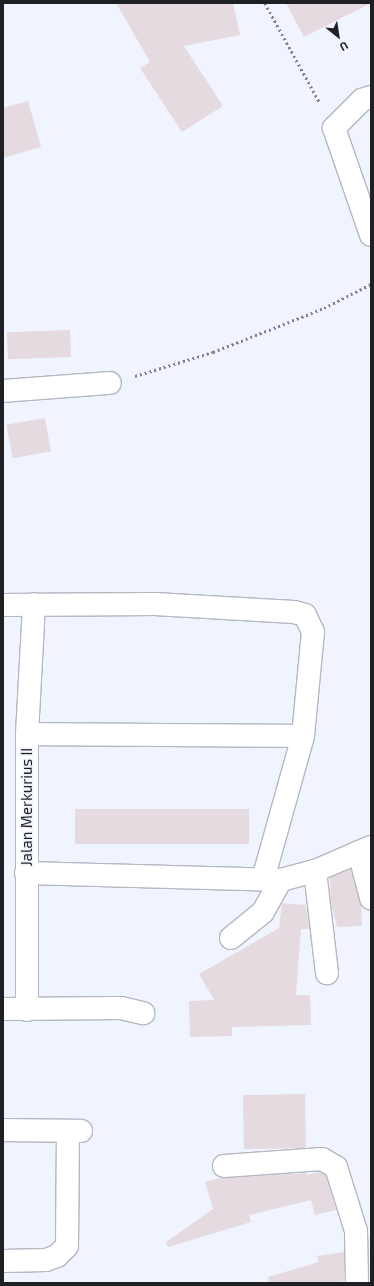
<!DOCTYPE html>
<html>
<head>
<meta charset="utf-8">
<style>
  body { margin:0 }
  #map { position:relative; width:374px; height:1286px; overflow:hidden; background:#f0f4fe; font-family:"Exo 2",sans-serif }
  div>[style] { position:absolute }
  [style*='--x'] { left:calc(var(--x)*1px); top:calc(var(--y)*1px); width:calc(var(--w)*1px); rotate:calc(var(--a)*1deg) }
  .building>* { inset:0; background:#e5dae0; transform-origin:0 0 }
  .path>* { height:2.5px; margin-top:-1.25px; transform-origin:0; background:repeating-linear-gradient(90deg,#808289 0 2px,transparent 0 5px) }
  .roads { filter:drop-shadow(1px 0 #b3b8c1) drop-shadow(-1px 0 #b3b8c1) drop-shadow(0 1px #b3b8c1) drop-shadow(0 -1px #b3b8c1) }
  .minor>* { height:22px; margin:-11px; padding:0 11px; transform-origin:11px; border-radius:11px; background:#fff }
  span { translate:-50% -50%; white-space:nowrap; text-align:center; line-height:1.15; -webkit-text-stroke:3px #f0f4fe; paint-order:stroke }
  .street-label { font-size:15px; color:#1f2024 }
  .frame { position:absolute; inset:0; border:4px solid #1f2024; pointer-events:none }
  .north { position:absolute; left:318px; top:16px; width:40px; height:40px; -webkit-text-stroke:3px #f0f4fe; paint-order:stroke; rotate:150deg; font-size:11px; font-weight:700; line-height:16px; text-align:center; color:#1f2024 }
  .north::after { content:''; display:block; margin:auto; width:14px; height:18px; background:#1f2024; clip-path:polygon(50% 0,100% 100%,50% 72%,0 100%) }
</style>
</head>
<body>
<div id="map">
  <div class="building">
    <i style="clip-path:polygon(116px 3px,233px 3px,240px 35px,184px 46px,223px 106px,182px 132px,140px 68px,150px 62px)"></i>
    <i style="clip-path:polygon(286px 3px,371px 3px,304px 37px)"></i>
    <i style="clip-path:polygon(28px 101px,41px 147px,3px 158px,3px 108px)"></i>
    <i style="left:70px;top:330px;width:27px;height:63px;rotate:88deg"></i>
    <i style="left:45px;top:418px;width:34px;height:39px;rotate:80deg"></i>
    <i style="left:75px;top:809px;width:174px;height:35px"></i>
    <i style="clip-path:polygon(351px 869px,361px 905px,362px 926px,337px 927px,331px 903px,330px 878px)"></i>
    <i style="clip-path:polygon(282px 903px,306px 905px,309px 929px,301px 929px,296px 995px,310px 995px,311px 1025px,232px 1027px,232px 1036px,190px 1037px,189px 1001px,214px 1000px,199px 974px,279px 928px)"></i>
    <i style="left:305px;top:1094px;width:54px;height:62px;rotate:89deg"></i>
    <i style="clip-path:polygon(320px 1172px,326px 1175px,336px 1210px,315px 1215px,311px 1200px,249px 1215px,251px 1222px,168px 1247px,166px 1242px,213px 1209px,205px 1182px,220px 1178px,307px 1173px,307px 1175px)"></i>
    <i style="clip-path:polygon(344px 1252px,344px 1281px,337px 1283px,269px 1283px,268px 1277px,319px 1262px,317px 1256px)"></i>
  </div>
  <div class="path">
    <i style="--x:265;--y:3;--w:114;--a:61.2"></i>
    <i style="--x:135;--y:376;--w:82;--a:-17.1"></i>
    <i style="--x:213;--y:352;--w:119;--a:-21.6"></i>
    <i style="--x:324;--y:308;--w:53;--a:-27.1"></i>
  </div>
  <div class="roads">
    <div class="minor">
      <i style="--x:371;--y:97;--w:9;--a:162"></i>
      <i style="--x:362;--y:100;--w:40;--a:135"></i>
      <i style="--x:334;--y:128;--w:113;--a:70.9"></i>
      <i style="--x:3;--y:391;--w:107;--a:-4.3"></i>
      <i style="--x:3;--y:605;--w:152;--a:-0.4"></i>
      <i style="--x:155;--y:604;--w:139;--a:3.3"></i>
      <i style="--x:294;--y:612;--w:11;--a:15"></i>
      <i style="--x:305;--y:615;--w:19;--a:65"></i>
      <i style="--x:313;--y:632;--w:104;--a:95.5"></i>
      <i style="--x:303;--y:736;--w:148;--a:105.6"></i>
      <i style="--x:27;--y:734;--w:276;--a:0.4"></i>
      <i style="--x:359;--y:852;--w:48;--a:75.4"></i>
      <i style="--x:315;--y:871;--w:103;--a:83.3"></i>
      <i style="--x:26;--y:873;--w:255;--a:1.6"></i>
      <i style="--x:231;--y:938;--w:41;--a:-39.1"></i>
      <i style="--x:263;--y:912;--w:37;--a:-61"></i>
      <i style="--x:281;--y:880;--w:35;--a:-15"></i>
      <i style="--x:315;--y:871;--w:61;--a:-23.2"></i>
      <i style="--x:3;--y:1009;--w:118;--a:-0.5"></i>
      <i style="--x:121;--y:1008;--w:23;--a:13"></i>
      <i style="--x:27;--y:1010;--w:276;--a:-90"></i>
      <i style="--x:27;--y:734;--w:130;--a:-86.9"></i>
      <i style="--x:3;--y:1130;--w:78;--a:0.7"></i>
      <i style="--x:224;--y:1166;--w:98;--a:-4.1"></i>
      <i style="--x:322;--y:1159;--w:16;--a:30"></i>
      <i style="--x:336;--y:1167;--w:67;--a:72.6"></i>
      <i style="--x:356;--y:1231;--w:52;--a:88.9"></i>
      <i style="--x:3;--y:1261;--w:43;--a:-1.3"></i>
      <i style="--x:46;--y:1260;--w:12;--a:-20"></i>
      <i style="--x:57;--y:1256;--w:14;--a:-45"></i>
      <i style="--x:67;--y:1246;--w:115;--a:-89.5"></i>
    </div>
  </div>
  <div class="street-label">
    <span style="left:27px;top:807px;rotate:-90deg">Jalan Merkurius II</span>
  </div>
  <div class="frame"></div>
  <div class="north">U</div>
</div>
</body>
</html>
